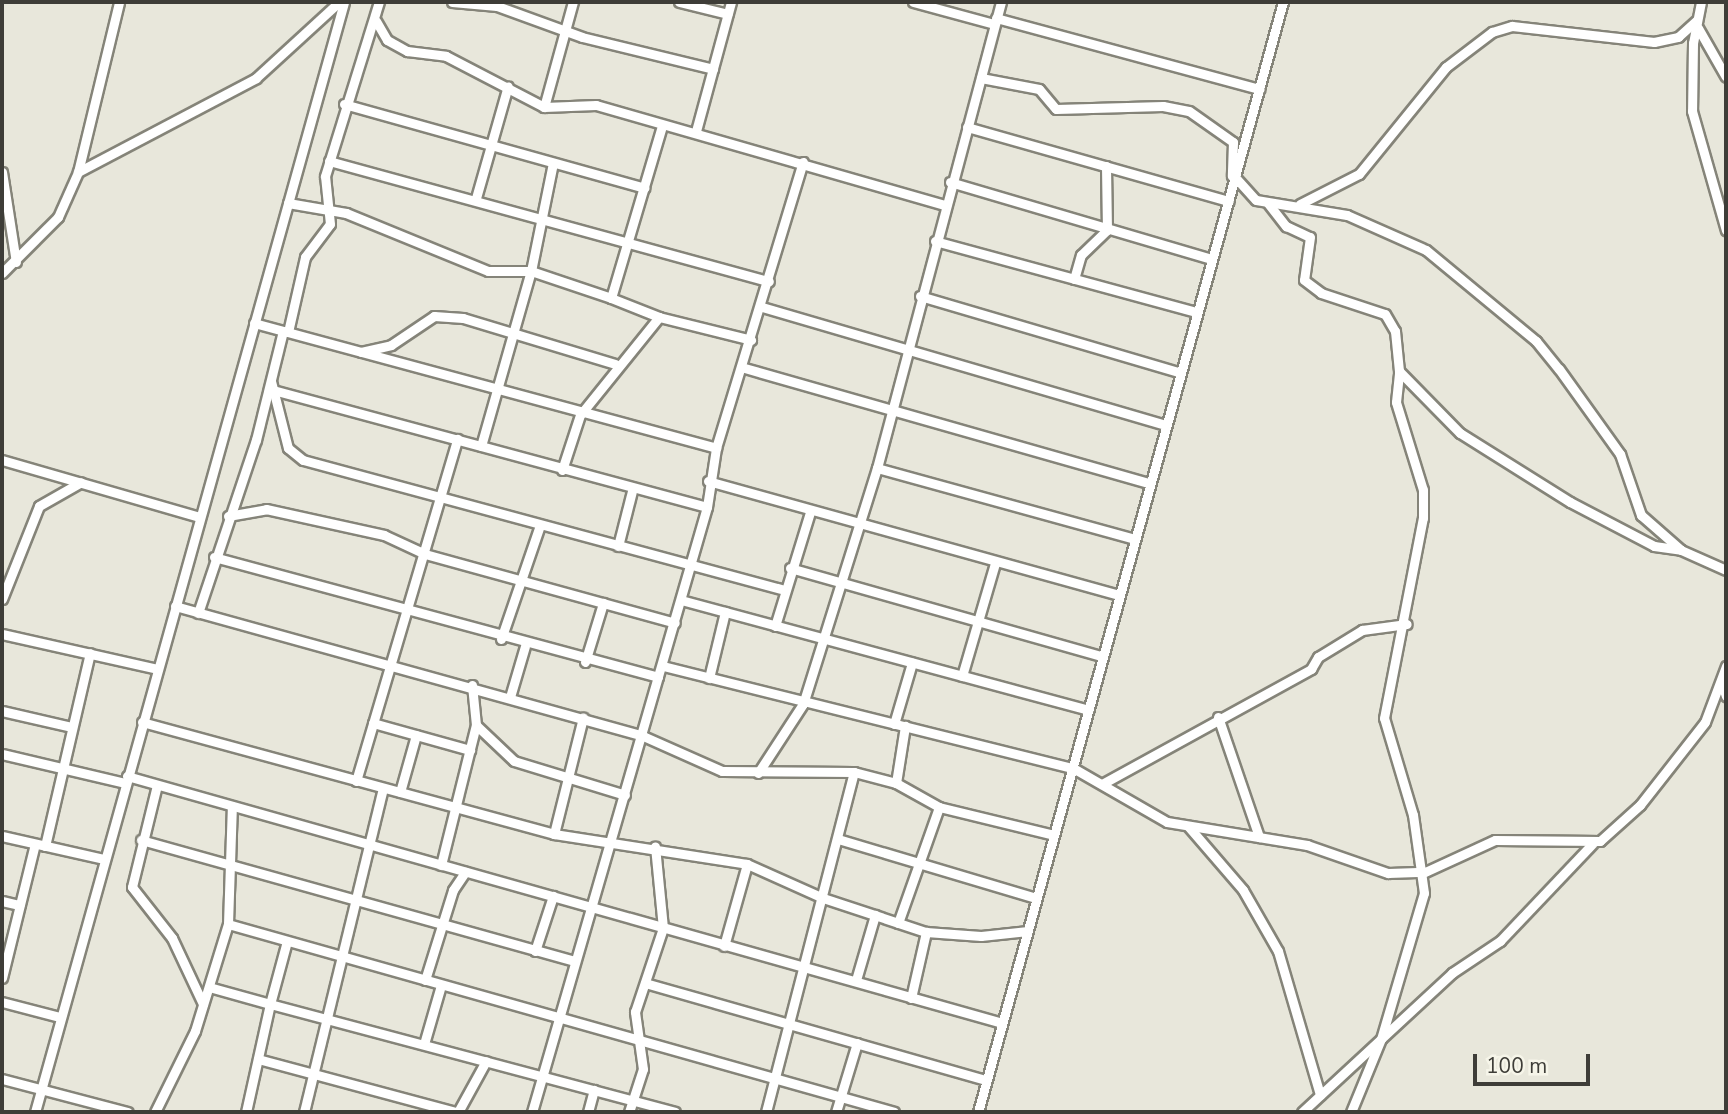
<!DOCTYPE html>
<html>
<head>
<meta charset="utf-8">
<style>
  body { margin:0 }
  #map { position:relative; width:1728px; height:1114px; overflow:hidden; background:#e8e7db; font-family:"Nunito Sans",sans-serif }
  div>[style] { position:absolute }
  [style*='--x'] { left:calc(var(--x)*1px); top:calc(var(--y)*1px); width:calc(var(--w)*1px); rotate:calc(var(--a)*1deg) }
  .roads { filter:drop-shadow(2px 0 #858479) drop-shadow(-2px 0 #858479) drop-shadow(0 2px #858479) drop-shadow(0 -2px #858479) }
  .minor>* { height:9px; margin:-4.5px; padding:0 4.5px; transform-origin:4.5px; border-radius:4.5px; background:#fff }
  span { translate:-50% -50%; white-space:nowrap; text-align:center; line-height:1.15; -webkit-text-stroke:7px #f6f5e9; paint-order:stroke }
  .frame { position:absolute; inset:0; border:4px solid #3e3d38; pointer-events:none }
  .scale { position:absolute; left:1473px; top:1054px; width:117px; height:32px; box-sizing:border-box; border:4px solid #3e3d38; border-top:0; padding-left:9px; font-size:21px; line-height:24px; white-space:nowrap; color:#3e3d38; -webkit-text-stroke:5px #f6f5e9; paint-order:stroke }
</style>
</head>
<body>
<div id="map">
  <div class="roads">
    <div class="minor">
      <i style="--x:452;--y:2;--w:45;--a:5.1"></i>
      <i style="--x:497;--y:6;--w:90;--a:20"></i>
      <i style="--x:582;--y:37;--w:135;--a:13.7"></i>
      <i style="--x:679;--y:2;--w:50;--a:13.8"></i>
      <i style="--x:913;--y:2;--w:84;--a:15.2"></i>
      <i style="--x:1701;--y:2;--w:42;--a:101"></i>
      <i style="--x:1693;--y:43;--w:68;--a:90.8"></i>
      <i style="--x:1692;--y:111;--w:124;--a:74.1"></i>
      <i style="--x:996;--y:18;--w:273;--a:15.1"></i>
      <i style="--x:376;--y:21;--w:22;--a:60"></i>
      <i style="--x:387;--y:40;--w:23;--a:29"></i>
      <i style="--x:407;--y:51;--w:39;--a:7"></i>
      <i style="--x:446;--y:56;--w:110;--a:27.5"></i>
      <i style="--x:544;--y:107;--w:52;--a:-2.2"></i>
      <i style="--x:596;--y:105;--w:363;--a:16"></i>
      <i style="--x:1698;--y:28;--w:56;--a:60.3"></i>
      <i style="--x:981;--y:78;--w:59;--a:10.7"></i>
      <i style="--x:1039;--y:89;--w:26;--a:50"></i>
      <i style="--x:1056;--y:109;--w:107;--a:-1.6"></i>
      <i style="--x:1163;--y:106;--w:26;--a:11"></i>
      <i style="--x:1189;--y:111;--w:54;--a:35.2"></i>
      <i style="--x:1233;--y:142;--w:34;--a:92"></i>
      <i style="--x:344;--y:104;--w:312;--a:15.6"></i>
      <i style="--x:544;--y:107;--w:109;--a:-74.6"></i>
      <i style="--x:967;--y:127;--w:272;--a:15.8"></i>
      <i style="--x:696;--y:131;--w:134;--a:-74.8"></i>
      <i style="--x:329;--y:161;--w:456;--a:15.3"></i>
      <i style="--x:2;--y:172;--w:91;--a:81.2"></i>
      <i style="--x:78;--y:172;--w:175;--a:-76.4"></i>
      <i style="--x:1235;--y:177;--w:31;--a:48"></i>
      <i style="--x:1256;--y:200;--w:92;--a:9.4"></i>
      <i style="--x:1347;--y:215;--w:86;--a:23.9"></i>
      <i style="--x:1426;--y:250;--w:143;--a:39.6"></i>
      <i style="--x:1536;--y:341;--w:36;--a:51"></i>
      <i style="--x:1559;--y:369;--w:105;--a:54.3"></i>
      <i style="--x:1620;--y:454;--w:65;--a:71"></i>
      <i style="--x:1641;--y:515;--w:53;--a:41.2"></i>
      <i style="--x:1681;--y:550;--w:49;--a:24"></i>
      <i style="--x:950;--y:182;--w:273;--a:16.4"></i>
      <i style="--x:476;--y:198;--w:116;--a:-74.1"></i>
      <i style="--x:1267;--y:202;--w:31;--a:52"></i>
      <i style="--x:1286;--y:226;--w:26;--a:25"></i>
      <i style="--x:1310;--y:237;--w:43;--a:97.9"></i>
      <i style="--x:1304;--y:280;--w:21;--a:37"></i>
      <i style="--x:1321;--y:293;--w:67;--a:18.2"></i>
      <i style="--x:1385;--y:314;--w:20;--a:60"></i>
      <i style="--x:1395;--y:331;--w:40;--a:84.3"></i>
      <i style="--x:1399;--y:371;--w:87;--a:45.5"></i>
      <i style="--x:1460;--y:433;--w:130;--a:32.1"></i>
      <i style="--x:1570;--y:502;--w:95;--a:27.6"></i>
      <i style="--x:1654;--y:546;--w:27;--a:8"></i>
      <i style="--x:288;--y:203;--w:59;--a:9.8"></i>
      <i style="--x:346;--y:213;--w:153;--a:22.2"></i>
      <i style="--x:488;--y:271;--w:43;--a:0"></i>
      <i style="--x:531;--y:271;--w:84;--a:18.6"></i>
      <i style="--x:1300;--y:204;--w:66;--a:-27"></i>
      <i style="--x:1359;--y:174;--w:138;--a:-50.9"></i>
      <i style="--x:1446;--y:67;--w:58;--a:-37.3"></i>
      <i style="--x:1492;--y:32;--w:21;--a:-17"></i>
      <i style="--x:1512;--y:26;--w:143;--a:6.4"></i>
      <i style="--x:1654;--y:42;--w:25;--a:-12"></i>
      <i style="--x:1678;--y:37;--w:25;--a:-42"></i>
      <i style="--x:935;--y:241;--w:271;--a:15.2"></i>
      <i style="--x:2;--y:273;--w:79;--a:-45"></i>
      <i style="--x:58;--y:217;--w:49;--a:-66"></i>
      <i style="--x:78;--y:172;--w:201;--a:-27.8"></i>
      <i style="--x:256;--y:78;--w:113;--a:-42.5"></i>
      <i style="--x:1074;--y:279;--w:25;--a:-74"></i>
      <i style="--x:1081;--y:255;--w:36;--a:-44"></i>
      <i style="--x:1107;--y:230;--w:64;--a:-90.9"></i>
      <i style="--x:920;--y:296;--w:270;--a:16.4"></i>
      <i style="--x:762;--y:307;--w:420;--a:16.3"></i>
      <i style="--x:659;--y:317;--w:95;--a:14"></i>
      <i style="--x:254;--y:323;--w:479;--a:15.1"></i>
      <i style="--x:288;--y:332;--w:77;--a:-77.2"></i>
      <i style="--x:305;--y:257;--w:41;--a:-52.9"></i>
      <i style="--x:330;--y:224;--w:48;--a:-95.9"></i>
      <i style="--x:325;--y:176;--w:182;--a:-72.8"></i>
      <i style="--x:361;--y:352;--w:31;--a:-13"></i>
      <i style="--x:391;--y:345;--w:52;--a:-34"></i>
      <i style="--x:434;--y:316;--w:29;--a:4"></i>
      <i style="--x:463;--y:318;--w:159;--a:16.8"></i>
      <i style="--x:741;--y:367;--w:424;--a:15.9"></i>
      <i style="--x:271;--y:381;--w:69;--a:75.8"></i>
      <i style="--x:288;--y:448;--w:19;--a:39"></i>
      <i style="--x:303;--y:460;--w:498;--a:15.1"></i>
      <i style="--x:273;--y:390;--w:449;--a:15.1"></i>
      <i style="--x:481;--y:446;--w:182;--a:-74.1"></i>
      <i style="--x:531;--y:271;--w:110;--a:-78.5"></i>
      <i style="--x:2;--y:460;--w:206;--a:16.1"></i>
      <i style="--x:877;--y:468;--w:267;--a:15.4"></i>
      <i style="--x:562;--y:470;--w:58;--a:-71.9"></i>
      <i style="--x:580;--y:415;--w:126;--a:-51.1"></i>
      <i style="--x:659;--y:317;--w:52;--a:-158.4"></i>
      <i style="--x:611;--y:298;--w:179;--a:-73.5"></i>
      <i style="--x:708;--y:481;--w:427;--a:15.5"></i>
      <i style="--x:228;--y:516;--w:39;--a:-10"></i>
      <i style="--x:266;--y:509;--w:121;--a:12.4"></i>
      <i style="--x:384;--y:535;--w:45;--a:24.9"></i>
      <i style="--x:425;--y:554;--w:259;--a:15.4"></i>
      <i style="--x:618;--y:546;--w:57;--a:-75.7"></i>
      <i style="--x:214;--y:557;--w:460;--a:15.1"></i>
      <i style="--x:790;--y:568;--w:324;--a:15.8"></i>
      <i style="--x:2;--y:599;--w:100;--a:-68.3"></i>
      <i style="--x:39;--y:506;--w:48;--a:-29.7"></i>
      <i style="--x:681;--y:600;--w:422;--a:15.1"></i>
      <i style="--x:175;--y:606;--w:486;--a:15.5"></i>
      <i style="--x:643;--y:736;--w:86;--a:23.9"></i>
      <i style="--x:722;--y:771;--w:132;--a:0.4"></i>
      <i style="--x:854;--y:772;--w:43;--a:14.7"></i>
      <i style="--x:896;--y:783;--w:49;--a:29.2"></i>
      <i style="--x:939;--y:807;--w:118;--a:13.7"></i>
      <i style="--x:198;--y:613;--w:182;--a:-71.5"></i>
      <i style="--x:256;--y:440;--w:112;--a:-76.1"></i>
      <i style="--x:775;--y:626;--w:119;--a:-72.9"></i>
      <i style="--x:2;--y:634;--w:159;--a:12.7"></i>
      <i style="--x:501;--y:639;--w:120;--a:-71.1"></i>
      <i style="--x:585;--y:662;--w:62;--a:-73"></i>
      <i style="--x:663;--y:666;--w:422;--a:14"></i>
      <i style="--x:1073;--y:768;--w:108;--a:29.9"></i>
      <i style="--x:1167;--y:822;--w:142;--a:9.3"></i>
      <i style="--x:1307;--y:845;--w:86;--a:19.1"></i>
      <i style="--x:1388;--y:873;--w:37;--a:-2"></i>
      <i style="--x:1425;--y:872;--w:77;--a:-24.6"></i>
      <i style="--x:1495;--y:840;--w:105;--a:0.5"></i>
      <i style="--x:1600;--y:841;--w:54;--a:-42"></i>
      <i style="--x:1640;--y:805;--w:105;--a:-51.9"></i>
      <i style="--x:1705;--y:722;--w:60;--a:-69.4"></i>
      <i style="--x:962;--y:676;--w:118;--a:-73.7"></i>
      <i style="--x:709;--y:678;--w:68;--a:-76.4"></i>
      <i style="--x:1721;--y:681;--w:16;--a:72"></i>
      <i style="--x:472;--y:685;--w:40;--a:84.3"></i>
      <i style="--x:476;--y:725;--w:52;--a:43.5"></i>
      <i style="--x:514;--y:761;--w:116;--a:17"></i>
      <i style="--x:510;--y:697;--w:53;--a:-73.6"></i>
      <i style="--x:2;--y:711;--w:72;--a:12.9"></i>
      <i style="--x:1218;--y:717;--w:127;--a:71.1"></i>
      <i style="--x:142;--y:722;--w:427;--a:15.2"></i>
      <i style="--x:554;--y:834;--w:195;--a:8.8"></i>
      <i style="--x:747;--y:864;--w:83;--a:24.1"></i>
      <i style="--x:823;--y:898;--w:108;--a:18.3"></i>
      <i style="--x:926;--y:932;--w:55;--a:4.2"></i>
      <i style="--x:981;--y:936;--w:47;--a:-6.1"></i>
      <i style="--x:373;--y:723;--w:101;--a:15.6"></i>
      <i style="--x:894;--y:724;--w:64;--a:-73.6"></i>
      <i style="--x:2;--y:754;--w:126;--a:13.3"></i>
      <i style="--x:758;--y:773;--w:82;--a:-56.9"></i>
      <i style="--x:803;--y:704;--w:247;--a:-72.6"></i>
      <i style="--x:877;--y:468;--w:482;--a:-75.1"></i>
      <i style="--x:127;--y:776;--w:909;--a:15.76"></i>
      <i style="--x:356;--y:781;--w:357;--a:-73.5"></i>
      <i style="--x:896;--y:783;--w:58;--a:-81"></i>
      <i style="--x:1102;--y:784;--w:239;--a:-28.8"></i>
      <i style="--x:1311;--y:669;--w:14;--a:-60"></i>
      <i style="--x:1318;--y:657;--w:52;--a:-31.5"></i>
      <i style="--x:1362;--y:630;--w:45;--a:-7.6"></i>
      <i style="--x:157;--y:785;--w:105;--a:103.8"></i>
      <i style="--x:132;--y:887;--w:65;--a:51.9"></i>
      <i style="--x:172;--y:938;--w:73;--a:64.8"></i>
      <i style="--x:400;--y:792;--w:59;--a:-74.3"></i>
      <i style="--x:1188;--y:826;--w:84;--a:49.3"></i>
      <i style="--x:1243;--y:890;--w:70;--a:60.2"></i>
      <i style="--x:1278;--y:951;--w:150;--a:73.7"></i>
      <i style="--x:554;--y:834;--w:120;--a:-76"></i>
      <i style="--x:2;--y:836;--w:105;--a:12.7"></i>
      <i style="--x:838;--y:839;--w:207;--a:16.6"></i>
      <i style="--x:141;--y:840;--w:449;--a:15.6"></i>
      <i style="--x:45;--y:846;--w:198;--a:-76.9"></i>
      <i style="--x:441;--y:865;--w:144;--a:-76"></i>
      <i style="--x:2;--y:901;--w:18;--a:13"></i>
      <i style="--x:898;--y:923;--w:123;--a:-70.5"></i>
      <i style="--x:228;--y:924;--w:692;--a:15.76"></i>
      <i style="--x:724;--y:946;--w:85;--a:-74.3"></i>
      <i style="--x:535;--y:951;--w:58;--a:-71.9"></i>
      <i style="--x:2;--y:978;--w:138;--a:-76.2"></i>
      <i style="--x:425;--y:980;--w:94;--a:-72.7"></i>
      <i style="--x:453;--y:890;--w:22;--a:-56"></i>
      <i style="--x:856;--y:980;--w:68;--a:-73.7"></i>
      <i style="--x:645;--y:983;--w:355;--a:15.9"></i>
      <i style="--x:209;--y:987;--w:63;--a:15.6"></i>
      <i style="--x:270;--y:1004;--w:65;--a:-74.9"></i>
      <i style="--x:911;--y:998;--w:68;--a:-77.2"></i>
      <i style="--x:2;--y:1002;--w:60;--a:14.5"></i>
      <i style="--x:424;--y:1044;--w:61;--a:-73.9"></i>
      <i style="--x:258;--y:1059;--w:205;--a:15"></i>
      <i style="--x:2;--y:1079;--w:130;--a:14.7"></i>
      <i style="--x:35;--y:1112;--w:1152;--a:-74.44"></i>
      <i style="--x:155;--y:1112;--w:90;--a:-63.7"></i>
      <i style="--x:195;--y:1031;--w:112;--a:-72.9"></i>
      <i style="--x:228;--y:924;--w:118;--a:-88.1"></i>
      <i style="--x:246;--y:1112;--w:111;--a:-77.5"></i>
      <i style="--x:270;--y:1004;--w:419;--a:14.9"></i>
      <i style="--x:304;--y:1112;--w:333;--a:-76.3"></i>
      <i style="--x:458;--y:1112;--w:58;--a:-61.2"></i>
      <i style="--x:532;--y:1112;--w:630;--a:-73.87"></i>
      <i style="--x:707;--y:507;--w:60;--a:-81.3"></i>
      <i style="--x:716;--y:448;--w:299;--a:-73.1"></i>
      <i style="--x:588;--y:1112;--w:23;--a:-75"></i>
      <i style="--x:629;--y:1112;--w:45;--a:-72"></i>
      <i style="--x:643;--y:1069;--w:58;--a:-98"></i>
      <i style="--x:635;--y:1012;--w:89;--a:-71.6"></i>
      <i style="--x:663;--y:928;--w:82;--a:-95.6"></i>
      <i style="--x:766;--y:1112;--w:351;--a:-75.5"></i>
      <i style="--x:836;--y:1112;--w:72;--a:-73.1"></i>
      <i style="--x:978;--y:1112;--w:1151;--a:-74.64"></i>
      <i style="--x:1302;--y:1112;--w:205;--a:-42.8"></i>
      <i style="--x:1452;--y:973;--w:58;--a:-33.7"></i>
      <i style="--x:1500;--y:941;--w:134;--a:-46.5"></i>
      <i style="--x:1351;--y:1112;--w:79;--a:-67.7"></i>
      <i style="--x:1381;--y:1039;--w:152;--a:-73.6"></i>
      <i style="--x:1424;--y:893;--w:79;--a:-98"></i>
      <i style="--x:1413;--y:815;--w:101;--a:-106.6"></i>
      <i style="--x:1384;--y:718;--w:204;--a:-79"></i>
      <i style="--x:1423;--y:518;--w:28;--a:-90"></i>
      <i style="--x:1423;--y:490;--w:92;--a:-107.1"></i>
      <i style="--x:1396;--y:402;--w:31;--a:-84"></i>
    </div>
  </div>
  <div class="frame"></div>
  <div class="scale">100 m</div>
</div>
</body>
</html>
